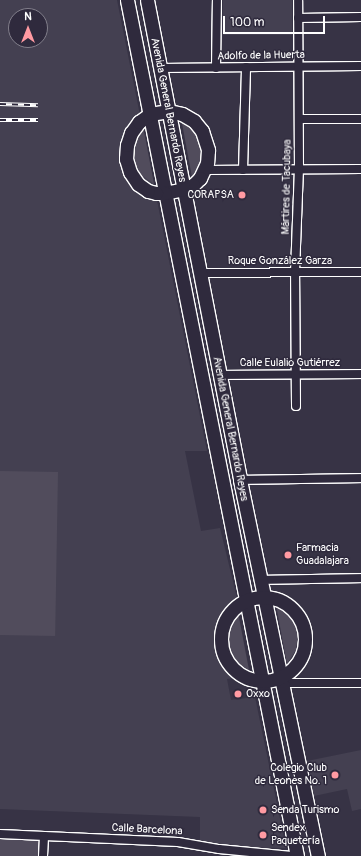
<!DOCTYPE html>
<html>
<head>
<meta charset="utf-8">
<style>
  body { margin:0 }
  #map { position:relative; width:361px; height:856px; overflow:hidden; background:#373345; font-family:Pangolin,sans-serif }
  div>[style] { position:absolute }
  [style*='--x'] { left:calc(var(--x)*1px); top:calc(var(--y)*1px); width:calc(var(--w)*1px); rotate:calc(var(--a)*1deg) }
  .built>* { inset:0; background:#444051; transform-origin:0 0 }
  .green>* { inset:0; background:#514c5c; transform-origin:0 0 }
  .roads { filter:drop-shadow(1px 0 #fff) drop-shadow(-1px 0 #fff) drop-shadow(0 1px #fff) drop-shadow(0 -1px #fff) }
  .street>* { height:8px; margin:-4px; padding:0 4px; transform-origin:4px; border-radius:4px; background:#2f2a3d }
  .primary>* { height:13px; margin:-6.5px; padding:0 6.5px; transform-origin:6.5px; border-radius:6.5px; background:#2f2a3d }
  .primary>.ring { margin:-6.5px; padding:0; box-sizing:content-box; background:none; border:13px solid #2f2a3d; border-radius:50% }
  .rail>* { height:3.5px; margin-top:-1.75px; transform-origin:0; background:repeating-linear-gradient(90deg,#2f2a3d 0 6px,#fff 0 12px); box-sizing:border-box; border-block:1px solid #fff }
  .dots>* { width:11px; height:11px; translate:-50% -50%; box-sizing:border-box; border:2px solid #2f2a3d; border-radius:50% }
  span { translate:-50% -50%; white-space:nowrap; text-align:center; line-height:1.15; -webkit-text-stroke:3px #2f2a3d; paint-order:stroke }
  .street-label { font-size:11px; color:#fff }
  .poi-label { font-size:11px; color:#fff }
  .right { translate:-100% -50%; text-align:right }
  .left { translate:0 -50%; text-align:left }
  .north { position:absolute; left:8px; top:8px; width:40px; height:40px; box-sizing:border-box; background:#2f2a3d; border:1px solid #827f8b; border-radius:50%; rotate:0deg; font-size:11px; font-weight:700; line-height:16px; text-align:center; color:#fff }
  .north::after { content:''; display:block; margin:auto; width:14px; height:18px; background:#ff9aa2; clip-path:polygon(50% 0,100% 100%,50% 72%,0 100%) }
  .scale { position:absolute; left:223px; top:16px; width:102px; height:18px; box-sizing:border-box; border:2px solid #fff; border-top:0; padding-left:5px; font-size:12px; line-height:14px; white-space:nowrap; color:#fff; -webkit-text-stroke:3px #2f2a3d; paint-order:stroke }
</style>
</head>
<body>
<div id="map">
  <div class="built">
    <i style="clip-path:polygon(evenodd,0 0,117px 0,207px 451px,185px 451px,201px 531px,220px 528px,237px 598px,220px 616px,216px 630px,216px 645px,218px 654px,225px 668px,235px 678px,227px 679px,231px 700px,255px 697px,286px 848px,225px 847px,200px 840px,200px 817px,0 809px,0 0,16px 16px,40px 16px,40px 40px,16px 40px,16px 16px)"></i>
    <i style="left:223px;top:0;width:69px;height:35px"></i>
    <i style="clip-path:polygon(361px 750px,361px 809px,352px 811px,347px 789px,314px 796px,307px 761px)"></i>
  </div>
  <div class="green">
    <i style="clip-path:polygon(181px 118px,192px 125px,203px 145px,201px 163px,192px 177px)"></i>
    <i style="clip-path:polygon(143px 126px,154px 184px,140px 174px,133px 159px,132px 150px,137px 133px)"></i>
    <i style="left:0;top:471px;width:58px;height:164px;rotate:1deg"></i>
    <i style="clip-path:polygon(276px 605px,290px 614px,298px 632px,296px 650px,287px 664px)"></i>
    <i style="clip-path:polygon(238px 612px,249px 670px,235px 661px,228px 645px,229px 625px)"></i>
    <i style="left:0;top:837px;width:39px;height:19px;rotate:3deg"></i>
  </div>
  <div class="roads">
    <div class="street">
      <i style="--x:298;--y:18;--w:63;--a:-0.9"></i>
      <i style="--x:161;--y:68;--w:200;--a:-0.6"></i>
      <i style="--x:216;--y:68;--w:68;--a:-89.2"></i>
      <i style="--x:299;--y:119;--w:62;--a:0"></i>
      <i style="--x:205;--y:170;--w:156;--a:-0.4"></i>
      <i style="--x:243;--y:170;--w:103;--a:-88.3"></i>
      <i style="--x:200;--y:273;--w:161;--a:-0.4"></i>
      <i style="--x:219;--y:375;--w:142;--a:-0.4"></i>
      <i style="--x:296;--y:406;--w:134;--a:-90.4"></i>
      <i style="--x:295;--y:272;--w:103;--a:-87.8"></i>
      <i style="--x:299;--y:169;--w:169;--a:-90.3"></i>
      <i style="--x:240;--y:480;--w:121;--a:-0.9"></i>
      <i style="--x:261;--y:580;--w:100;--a:-1.1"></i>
      <i style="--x:282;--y:683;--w:79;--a:0"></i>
      <i style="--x:0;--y:834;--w:178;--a:2.6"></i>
      <i style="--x:178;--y:842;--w:42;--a:9.7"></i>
      <i style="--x:219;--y:849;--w:73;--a:5.5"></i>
      <i style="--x:43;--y:856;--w:20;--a:-87"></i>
    </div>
    <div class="primary">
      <i style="--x:127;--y:0;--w:873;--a:78.77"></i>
      <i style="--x:147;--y:0;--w:489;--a:79"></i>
      <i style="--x:240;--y:480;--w:384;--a:78.3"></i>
      <i style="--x:169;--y:111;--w:13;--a:13"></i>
      <i style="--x:182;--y:114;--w:14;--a:30"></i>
      <i style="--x:194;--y:121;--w:13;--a:51"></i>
      <i style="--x:202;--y:131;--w:20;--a:72"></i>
      <i style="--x:208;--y:150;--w:13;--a:94"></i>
      <i style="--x:207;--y:163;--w:17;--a:115"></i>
      <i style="--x:200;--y:178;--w:10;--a:135"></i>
      <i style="--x:193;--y:185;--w:10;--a:156"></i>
      <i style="--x:184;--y:189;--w:19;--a:168"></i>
      <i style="--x:165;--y:193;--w:9;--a:180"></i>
      <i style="--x:156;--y:193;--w:8;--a:-166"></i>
      <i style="--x:148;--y:191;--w:12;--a:-145"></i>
      <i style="--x:138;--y:184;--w:14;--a:-124"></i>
      <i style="--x:130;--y:172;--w:14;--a:-107"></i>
      <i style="--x:126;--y:159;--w:14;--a:-86"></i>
      <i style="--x:127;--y:145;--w:13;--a:-72"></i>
      <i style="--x:131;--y:133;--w:14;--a:-54"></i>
      <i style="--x:139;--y:122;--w:14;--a:-36"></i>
      <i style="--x:150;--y:114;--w:19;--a:-9"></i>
      <i class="ring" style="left:221px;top:597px;width:71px;height:71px"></i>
    </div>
  </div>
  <div class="rail">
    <i style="--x:0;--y:104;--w:38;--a:2"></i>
    <i style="--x:0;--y:120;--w:38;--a:0"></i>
  </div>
  <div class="dots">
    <i style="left:242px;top:195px;background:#ff9aa2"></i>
    <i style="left:288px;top:555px;background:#ff9aa2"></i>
    <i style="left:238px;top:694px;background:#ff9aa2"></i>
    <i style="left:335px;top:775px;background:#ff9aa2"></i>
    <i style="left:263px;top:810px;background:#ff9aa2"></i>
    <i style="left:263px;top:835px;background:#ff9aa2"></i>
  </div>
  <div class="street-label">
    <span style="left:261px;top:56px;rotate:-1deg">Adolfo de la Huerta</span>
    <span style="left:168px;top:110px;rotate:79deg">Avenida General Bernardo Reyes</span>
    <span style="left:287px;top:187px;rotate:-89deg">Mártires de Tacubaya</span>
    <span style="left:280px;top:261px">Roque González Garza</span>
    <span style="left:290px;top:363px">Calle Eulalio Gutiérrez</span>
    <span style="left:230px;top:429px;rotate:79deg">Avenida General Bernardo Reyes</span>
    <span style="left:147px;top:830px;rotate:3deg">Calle Barcelona</span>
  </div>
  <div class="poi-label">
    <span class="right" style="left:234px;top:195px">CORAPSA</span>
    <span class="left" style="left:296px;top:555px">Farmacia<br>Guadalajara</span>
    <span class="left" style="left:246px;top:694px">Oxxo</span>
    <span class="right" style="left:327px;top:775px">Colegio Club<br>de Leones No. 1</span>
    <span class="left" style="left:271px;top:810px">Senda Turismo</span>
    <span class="left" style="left:271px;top:835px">Sendex<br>Paquetería</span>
  </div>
  <div class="north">N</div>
  <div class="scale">100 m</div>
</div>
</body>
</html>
